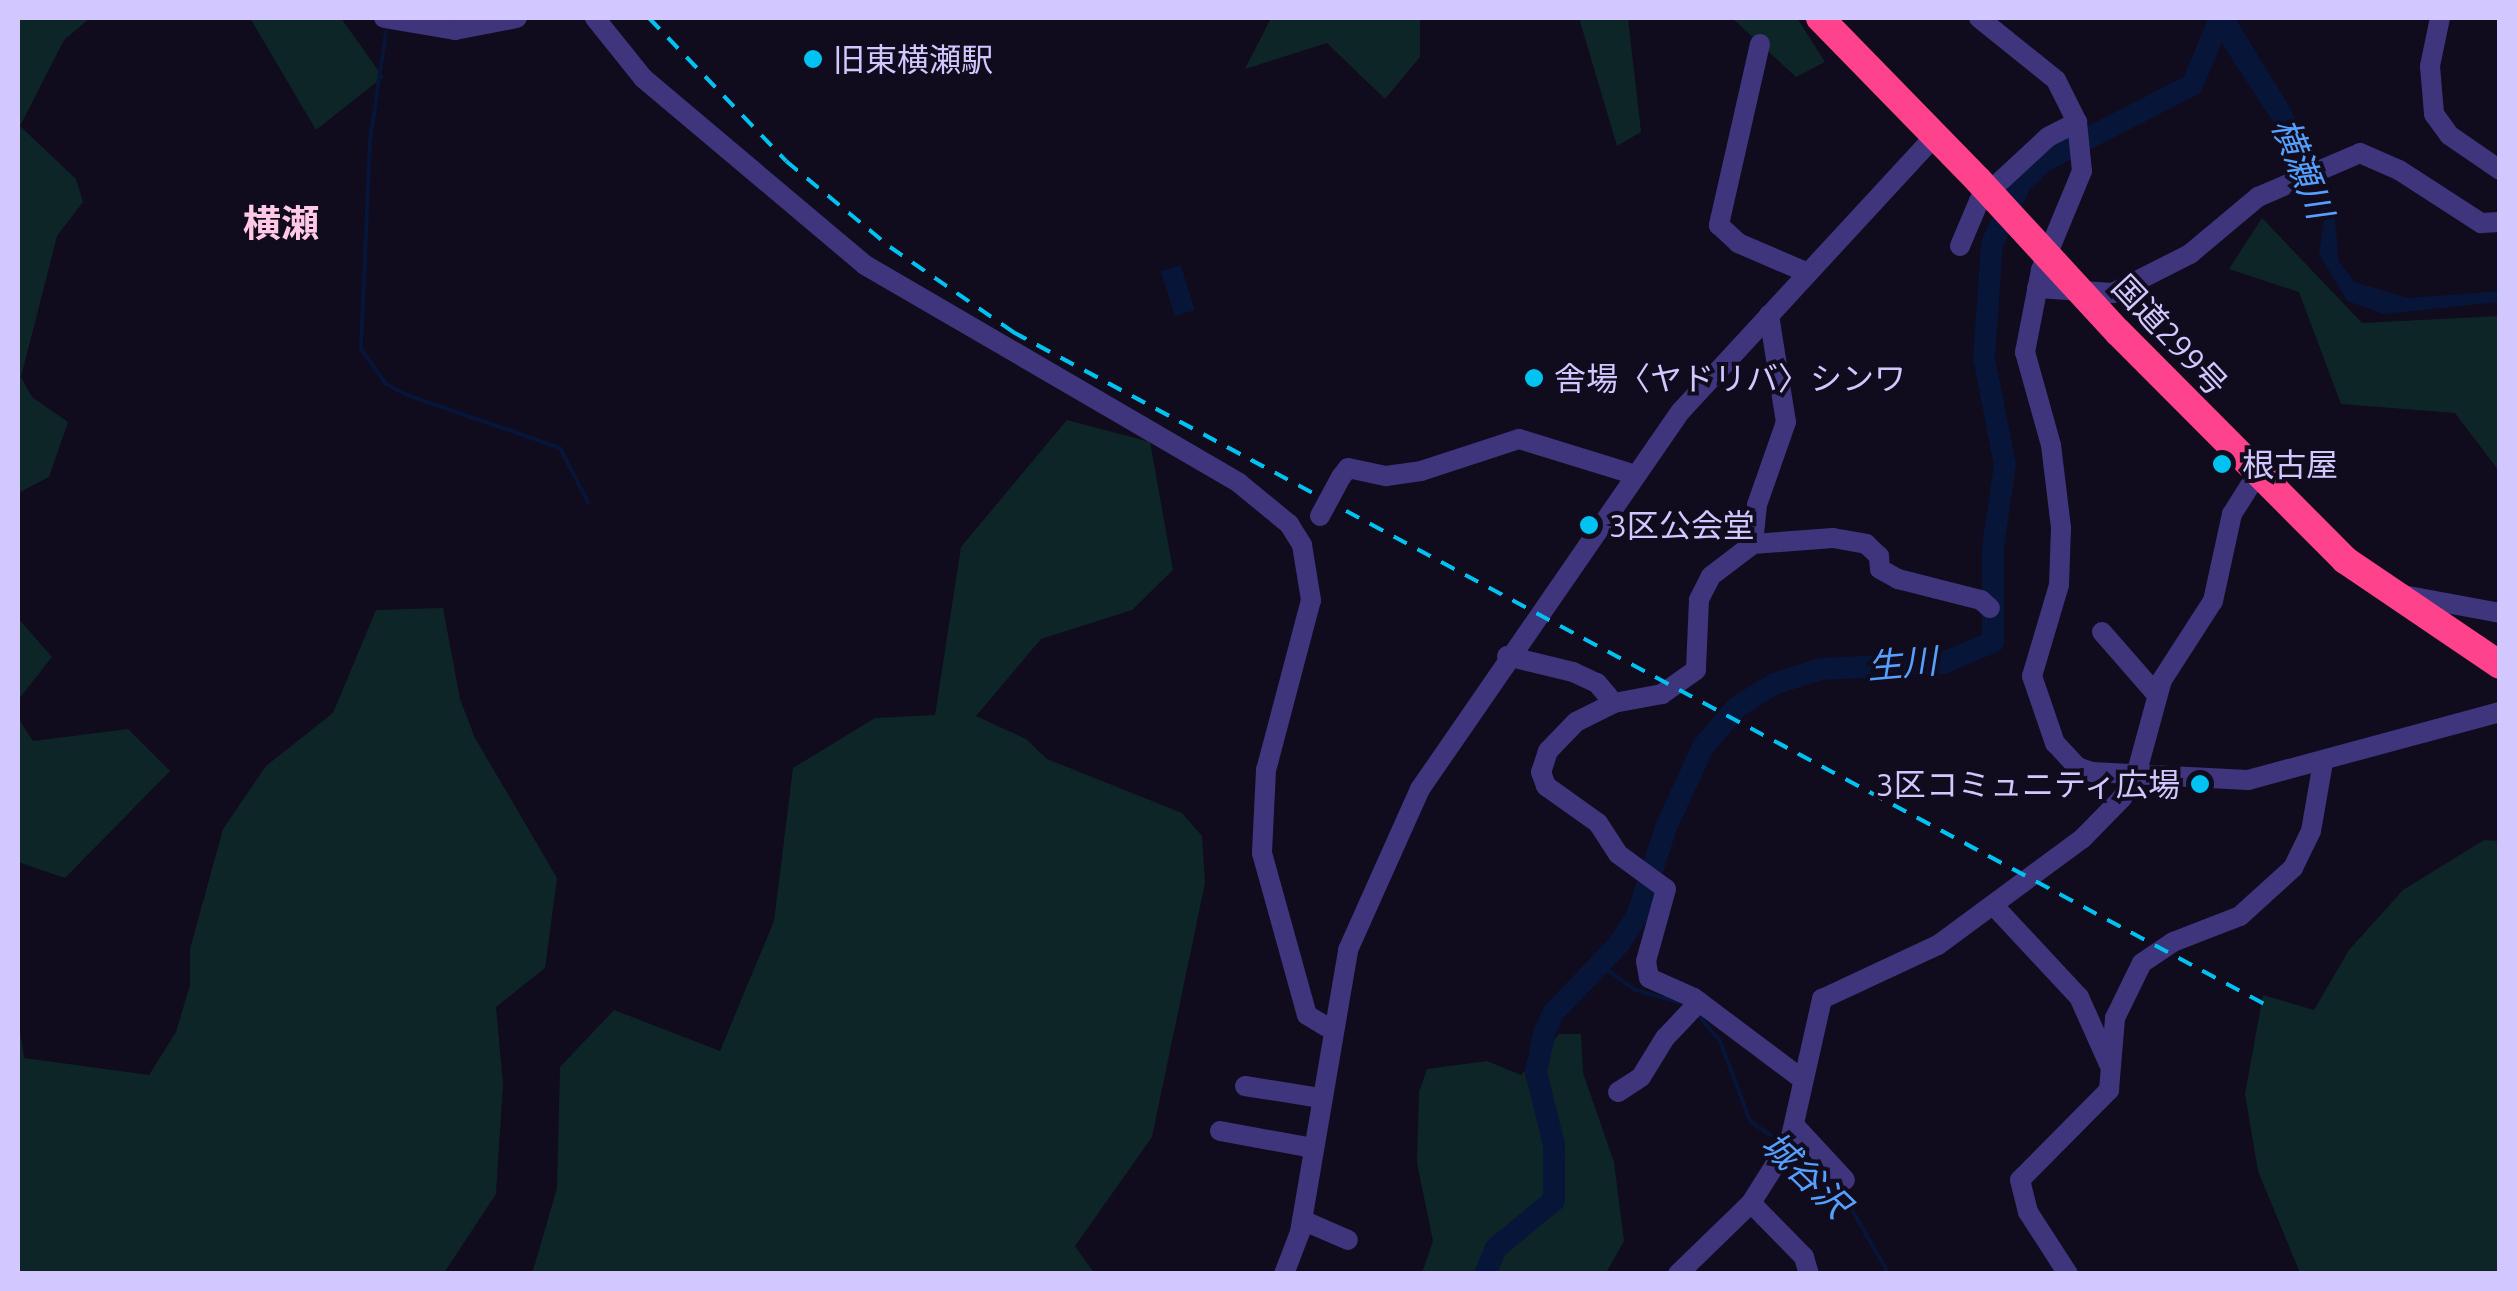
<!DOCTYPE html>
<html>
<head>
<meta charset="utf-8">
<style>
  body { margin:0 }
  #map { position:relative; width:2517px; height:1291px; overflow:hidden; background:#100b1d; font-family:Ubuntu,"Noto Sans JP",sans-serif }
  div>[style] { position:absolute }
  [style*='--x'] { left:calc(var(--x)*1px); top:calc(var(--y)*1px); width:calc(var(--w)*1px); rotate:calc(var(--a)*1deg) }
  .green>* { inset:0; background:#0e2527 }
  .water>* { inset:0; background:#071539; transform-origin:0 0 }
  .stream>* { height:4px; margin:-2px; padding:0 2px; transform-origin:2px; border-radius:2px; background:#071539 }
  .river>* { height:22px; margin:-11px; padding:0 11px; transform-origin:11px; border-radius:11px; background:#071539 }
  .minor>* { height:20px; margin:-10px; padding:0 10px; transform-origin:10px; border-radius:10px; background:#3e357d }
  .highway>* { height:28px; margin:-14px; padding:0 14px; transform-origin:14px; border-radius:14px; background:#ff428b }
  .rail>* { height:4px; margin-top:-2px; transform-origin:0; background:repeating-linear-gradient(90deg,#00c3f2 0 15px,transparent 0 27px) }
  .minor-bridge>* { height:20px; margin:-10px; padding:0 10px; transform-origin:10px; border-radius:10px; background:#3e357d }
  .highway-bridge>* { height:28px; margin:-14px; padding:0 14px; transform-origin:14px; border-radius:14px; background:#ff428b }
  .dots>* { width:28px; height:28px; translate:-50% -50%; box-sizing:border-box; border:5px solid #100b1d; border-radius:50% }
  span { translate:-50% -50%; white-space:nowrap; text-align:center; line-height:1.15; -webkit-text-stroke:8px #100b1d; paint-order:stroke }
  .poi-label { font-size:32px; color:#d2c7ff }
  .left { translate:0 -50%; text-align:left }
  .right { translate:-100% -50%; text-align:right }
  .street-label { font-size:32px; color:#d2c7ff }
  .water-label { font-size:35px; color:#55a0ff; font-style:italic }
  .quarter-label { font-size:38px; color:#ffc9e6; font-weight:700 }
  .frame { position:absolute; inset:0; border:20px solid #d2c7ff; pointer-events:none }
</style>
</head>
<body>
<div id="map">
  <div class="green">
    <i style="clip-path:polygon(18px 18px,90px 18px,64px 40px,20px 126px,76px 179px,83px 202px,57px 236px,21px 377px,32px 397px,68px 422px,49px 477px,18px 493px)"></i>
    <i style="clip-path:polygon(250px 18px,341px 18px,383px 77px,316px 130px)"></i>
    <i style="clip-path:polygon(1271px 18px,1420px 18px,1420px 57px,1385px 99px,1327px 43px,1245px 69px)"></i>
    <i style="clip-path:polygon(1579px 18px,1628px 18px,1641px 132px,1617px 146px)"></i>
    <i style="clip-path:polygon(1732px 18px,1797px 18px,1825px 62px,1796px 77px)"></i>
    <i style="clip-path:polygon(2262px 218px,2362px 323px,2499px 316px,2499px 471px,2455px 413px,2341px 404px,2299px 292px,2229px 269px)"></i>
    <i style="clip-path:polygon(1067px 420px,1150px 442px,1173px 570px,1132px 610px,1041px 639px,976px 716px,1026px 739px,1047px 759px,1182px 813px,1202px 836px,1205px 883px,1152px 1137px,1075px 1246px,1094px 1273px,532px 1274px,557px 1188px,560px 1067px,614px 1010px,720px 1051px,774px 921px,793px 768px,875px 718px,935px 715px,961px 547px)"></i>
    <i style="clip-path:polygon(443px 608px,460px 699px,475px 738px,557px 878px,545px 968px,496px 1007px,503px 1084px,496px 1194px,444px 1273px,18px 1273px,18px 1016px,24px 1058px,149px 1075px,176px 1032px,190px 985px,190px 949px,223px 829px,266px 766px,333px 713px,376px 610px)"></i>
    <i style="clip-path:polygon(18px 618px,52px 657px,18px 700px)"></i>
    <i style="clip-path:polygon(18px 718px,33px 741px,128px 729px,170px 771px,65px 878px,18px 862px)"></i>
    <i style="clip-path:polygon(2484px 840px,2500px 841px,2499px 1273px,2300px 1273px,2258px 1171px,2245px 1094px,2263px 995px,2314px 1010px,2349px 950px,2403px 890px)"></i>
    <i style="clip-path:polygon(1559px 1034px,1581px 1034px,1583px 1073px,1614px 1162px,1624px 1241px,1606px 1273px,1422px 1273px,1433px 1241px,1417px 1163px,1419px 1092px,1427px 1069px,1487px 1061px,1521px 1075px)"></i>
  </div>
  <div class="water">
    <i style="clip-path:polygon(2205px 18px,2235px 18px,2289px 106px,2333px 198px,2339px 262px,2355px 282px,2408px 298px,2499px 291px,2499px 302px,2384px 314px,2347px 301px,2319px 254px,2325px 215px,2289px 146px)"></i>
    <i style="left:1181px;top:265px;width:47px;height:21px;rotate:73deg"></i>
  </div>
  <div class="stream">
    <i style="--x:386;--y:32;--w:110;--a:98.4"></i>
    <i style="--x:370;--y:141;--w:208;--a:92.5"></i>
    <i style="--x:361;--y:349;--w:43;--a:54.5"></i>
    <i style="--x:386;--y:384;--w:24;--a:28"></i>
    <i style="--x:407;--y:395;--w:162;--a:19.1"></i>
    <i style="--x:560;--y:448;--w:61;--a:62.6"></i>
    <i style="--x:1598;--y:963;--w:46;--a:36.1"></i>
    <i style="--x:1635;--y:990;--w:49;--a:15.5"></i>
    <i style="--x:1698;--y:1015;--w:34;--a:50"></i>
    <i style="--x:1720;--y:1041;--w:85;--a:69.4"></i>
    <i style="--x:1750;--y:1121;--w:35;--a:35"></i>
    <i style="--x:1791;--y:1150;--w:86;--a:44.5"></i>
    <i style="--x:1852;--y:1210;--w:74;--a:60"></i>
  </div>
  <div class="river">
    <i style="--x:1485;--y:1274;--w:28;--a:-67"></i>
    <i style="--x:1496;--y:1248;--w:75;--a:-39.6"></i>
    <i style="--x:1554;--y:1200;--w:55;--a:-90"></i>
    <i style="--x:1554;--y:1145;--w:75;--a:-103.9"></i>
    <i style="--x:1536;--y:1072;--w:40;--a:-78"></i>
    <i style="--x:1544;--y:1033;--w:23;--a:-65"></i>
    <i style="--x:1554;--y:1012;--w:94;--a:-46.3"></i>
    <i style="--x:1619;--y:944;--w:33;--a:-57"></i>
    <i style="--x:1637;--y:916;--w:96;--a:-71.8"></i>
    <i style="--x:1667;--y:825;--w:86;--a:-65.2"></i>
    <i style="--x:1703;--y:747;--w:52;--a:-49.6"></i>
    <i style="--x:1737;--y:707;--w:44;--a:-31.9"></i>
    <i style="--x:1774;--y:684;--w:49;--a:-17.7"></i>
    <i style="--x:1821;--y:669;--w:122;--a:-2.8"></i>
    <i style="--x:1943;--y:663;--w:54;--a:-22.8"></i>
    <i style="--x:1993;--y:642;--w:95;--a:-90"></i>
    <i style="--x:1993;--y:547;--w:83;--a:-81.7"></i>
    <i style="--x:2005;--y:465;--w:109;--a:-101.1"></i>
    <i style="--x:1984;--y:358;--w:114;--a:-86"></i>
    <i style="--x:1992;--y:244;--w:66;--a:-65"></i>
    <i style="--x:2020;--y:184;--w:33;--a:-44"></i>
    <i style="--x:2044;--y:161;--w:166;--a:-27.2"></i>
    <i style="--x:2192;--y:85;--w:72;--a:-67"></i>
  </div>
  <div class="minor">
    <i style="--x:384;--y:18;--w:72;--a:9.6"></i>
    <i style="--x:455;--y:30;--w:63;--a:-11"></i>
    <i style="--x:595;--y:18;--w:77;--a:51.3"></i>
    <i style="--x:643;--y:78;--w:290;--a:40.1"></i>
    <i style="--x:865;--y:265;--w:433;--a:30.2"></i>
    <i style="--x:1239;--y:483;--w:65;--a:39.4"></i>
    <i style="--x:1289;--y:524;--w:25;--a:58"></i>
    <i style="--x:1302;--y:545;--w:56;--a:80.7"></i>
    <i style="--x:1311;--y:600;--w:176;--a:104.8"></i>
    <i style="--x:1266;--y:770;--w:83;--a:92.8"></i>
    <i style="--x:1262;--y:853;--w:168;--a:74.5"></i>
    <i style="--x:1307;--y:1015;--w:29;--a:31"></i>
    <i style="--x:1979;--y:18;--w:99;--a:38.8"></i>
    <i style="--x:2056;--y:80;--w:47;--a:63.4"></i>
    <i style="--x:2077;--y:122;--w:49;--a:84.2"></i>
    <i style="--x:2082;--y:171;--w:107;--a:112.5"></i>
    <i style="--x:2041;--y:270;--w:84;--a:101"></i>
    <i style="--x:2025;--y:352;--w:97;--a:74.4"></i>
    <i style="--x:2051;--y:445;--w:84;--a:83.1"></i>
    <i style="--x:2061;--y:528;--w:57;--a:92"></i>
    <i style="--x:2059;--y:585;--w:95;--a:106.5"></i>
    <i style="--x:2032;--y:676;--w:71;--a:71.1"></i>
    <i style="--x:2055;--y:743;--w:33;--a:47"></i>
    <i style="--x:2077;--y:767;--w:16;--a:18"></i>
    <i style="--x:2092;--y:772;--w:156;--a:2.9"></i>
    <i style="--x:2248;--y:780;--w:261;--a:-15.1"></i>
    <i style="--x:2440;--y:18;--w:49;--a:101.8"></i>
    <i style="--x:2430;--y:66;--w:48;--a:85.2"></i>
    <i style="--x:2434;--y:114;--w:26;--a:54"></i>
    <i style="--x:2449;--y:135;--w:62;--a:34.5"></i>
    <i style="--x:1760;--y:44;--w:186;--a:102.8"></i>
    <i style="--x:1719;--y:225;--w:26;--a:43"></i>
    <i style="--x:1738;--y:243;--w:76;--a:23.2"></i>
    <i style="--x:1960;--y:246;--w:49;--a:-67.1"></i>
    <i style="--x:1979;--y:201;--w:94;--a:-42.8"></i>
    <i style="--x:2048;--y:137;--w:33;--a:-27"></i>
    <i style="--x:2037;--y:288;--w:76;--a:3.8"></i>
    <i style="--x:2113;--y:293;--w:86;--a:-26.9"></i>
    <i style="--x:2190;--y:254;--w:89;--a:-40"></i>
    <i style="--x:2258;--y:197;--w:111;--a:-23.3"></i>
    <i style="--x:2360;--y:153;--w:43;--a:23.6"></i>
    <i style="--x:2399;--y:170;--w:98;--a:32.9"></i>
    <i style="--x:2481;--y:223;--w:19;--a:-3"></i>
    <i style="--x:1769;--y:315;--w:108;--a:81"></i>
    <i style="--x:1786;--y:422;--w:88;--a:109.3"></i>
    <i style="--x:1757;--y:505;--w:39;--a:96"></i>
    <i style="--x:1753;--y:544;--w:53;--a:142.7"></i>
    <i style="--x:1711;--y:576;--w:27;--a:117"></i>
    <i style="--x:1699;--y:600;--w:70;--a:92.5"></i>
    <i style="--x:1696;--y:670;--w:42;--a:144.8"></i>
    <i style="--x:1662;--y:694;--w:49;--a:169.4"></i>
    <i style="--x:1614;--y:703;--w:42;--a:153.4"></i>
    <i style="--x:1576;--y:722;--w:40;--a:134"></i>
    <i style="--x:1548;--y:751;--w:22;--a:108"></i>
    <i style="--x:1541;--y:772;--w:15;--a:70"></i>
    <i style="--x:1546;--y:786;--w:64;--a:35.4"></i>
    <i style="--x:1598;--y:823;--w:37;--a:57"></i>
    <i style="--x:1618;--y:854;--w:59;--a:36.1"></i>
    <i style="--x:1666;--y:889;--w:75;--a:105.5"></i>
    <i style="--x:1646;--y:961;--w:17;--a:80"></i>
    <i style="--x:1649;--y:978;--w:49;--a:24"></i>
    <i style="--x:1694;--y:998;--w:135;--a:36.9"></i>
    <i style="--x:1341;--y:477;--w:11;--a:-52"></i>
    <i style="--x:1348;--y:468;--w:39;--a:12"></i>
    <i style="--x:1386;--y:476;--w:35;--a:-8"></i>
    <i style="--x:1421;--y:471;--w:103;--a:-18.1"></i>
    <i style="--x:1519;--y:439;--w:119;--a:17.1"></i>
    <i style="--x:1753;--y:544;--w:80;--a:-4.3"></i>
    <i style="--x:1833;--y:538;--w:34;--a:10"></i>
    <i style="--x:1866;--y:544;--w:18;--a:43"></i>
    <i style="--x:1879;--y:556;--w:13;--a:86"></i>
    <i style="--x:1880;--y:569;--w:21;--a:29"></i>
    <i style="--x:1898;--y:579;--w:86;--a:14.2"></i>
    <i style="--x:1981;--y:600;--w:12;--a:42"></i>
    <i style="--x:2403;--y:595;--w:99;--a:10.5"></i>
    <i style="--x:2102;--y:632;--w:84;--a:48.9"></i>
    <i style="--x:1507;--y:656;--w:68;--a:13.6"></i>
    <i style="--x:1573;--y:672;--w:26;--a:25"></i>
    <i style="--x:1597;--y:683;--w:26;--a:50"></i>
    <i style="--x:1995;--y:907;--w:123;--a:47"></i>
    <i style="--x:2079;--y:997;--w:73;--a:65.9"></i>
    <i style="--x:1245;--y:1086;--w:77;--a:9"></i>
    <i style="--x:1618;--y:1092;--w:27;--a:-33"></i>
    <i style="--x:1641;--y:1077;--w:46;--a:-58.4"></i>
    <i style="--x:1665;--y:1038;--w:50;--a:-46.6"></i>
    <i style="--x:1796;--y:1127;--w:72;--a:47.2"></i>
    <i style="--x:1220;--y:1131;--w:95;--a:10.4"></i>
    <i style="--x:1751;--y:1203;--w:76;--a:45.5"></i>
    <i style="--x:1804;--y:1257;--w:18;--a:74"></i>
    <i style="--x:1302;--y:1220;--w:50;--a:23.5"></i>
    <i style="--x:1284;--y:1274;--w:45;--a:-69.1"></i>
    <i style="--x:1300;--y:1232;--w:286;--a:-80.3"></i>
    <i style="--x:1348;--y:950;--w:176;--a:-65.9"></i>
    <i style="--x:1420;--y:789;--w:459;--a:-55.4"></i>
    <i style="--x:1681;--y:411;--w:376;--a:-47.3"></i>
    <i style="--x:1678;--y:1274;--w:102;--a:-44.2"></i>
    <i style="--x:1751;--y:1203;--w:73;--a:-57.8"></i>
    <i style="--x:1790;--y:1141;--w:146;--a:-77.3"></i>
    <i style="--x:1822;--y:999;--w:128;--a:-25"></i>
    <i style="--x:1938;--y:945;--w:179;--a:-36.4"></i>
    <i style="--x:2082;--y:839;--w:57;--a:-45.7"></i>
    <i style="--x:2122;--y:798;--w:27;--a:-59"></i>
    <i style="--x:2136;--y:775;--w:98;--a:-74.7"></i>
    <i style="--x:2162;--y:680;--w:94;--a:-57.2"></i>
    <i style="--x:2213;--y:601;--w:89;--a:-77.7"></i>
    <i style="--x:2232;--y:514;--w:45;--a:-57.7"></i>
    <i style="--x:2068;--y:1274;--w:74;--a:-122.8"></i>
    <i style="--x:2028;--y:1212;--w:33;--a:-104"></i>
    <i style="--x:2020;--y:1180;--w:127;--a:-45.3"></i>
    <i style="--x:2109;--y:1090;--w:72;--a:-85.2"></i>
    <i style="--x:2115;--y:1018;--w:61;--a:-63.9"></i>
    <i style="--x:2142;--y:963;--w:37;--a:-34"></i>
    <i style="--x:2173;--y:942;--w:72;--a:-21.2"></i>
    <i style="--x:2240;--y:916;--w:72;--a:-42.2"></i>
    <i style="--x:2293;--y:868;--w:41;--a:-64.1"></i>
    <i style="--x:2311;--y:831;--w:70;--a:-80.1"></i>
  </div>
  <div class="highway">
    <i style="--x:1820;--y:18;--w:226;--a:45.7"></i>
    <i style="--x:2118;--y:332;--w:322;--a:45.1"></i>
    <i style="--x:2345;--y:560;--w:187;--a:34.1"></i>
  </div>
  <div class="rail">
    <i style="--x:649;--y:18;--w:198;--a:46.2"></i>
    <i style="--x:786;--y:161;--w:135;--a:39.6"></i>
    <i style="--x:890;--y:247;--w:150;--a:34.6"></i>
    <i style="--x:1013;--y:332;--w:1422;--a:28.24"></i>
  </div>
  <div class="minor-bridge">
    <i style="--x:1320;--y:516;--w:44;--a:-61.7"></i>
  </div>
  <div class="highway-bridge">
    <i style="--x:1978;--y:180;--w:207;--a:47.4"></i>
  </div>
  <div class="dots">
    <i style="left:813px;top:59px;background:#00c3f2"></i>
    <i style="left:1534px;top:378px;background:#00c3f2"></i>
    <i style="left:2222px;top:464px;background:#00c3f2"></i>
    <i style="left:1589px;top:525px;background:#00c3f2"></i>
    <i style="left:2200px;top:784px;background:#00c3f2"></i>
  </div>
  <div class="poi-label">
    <span class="left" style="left:833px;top:59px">旧東横瀬駅</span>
    <span class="left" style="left:1554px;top:378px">舎場〈ヤドリバ〉シンワ</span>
    <span class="left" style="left:2242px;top:464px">根古屋</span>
    <span class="left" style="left:1609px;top:525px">3区公会堂</span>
    <span class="right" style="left:2180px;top:784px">3区コミュニティ広場</span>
  </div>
  <div class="street-label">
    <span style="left:2170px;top:335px;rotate:47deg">国道299号</span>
  </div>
  <div class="water-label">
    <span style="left:2303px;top:168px;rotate:68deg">横瀬川</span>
    <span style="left:1902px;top:663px;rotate:-5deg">生川</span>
    <span style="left:1806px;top:1174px;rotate:44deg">城谷沢</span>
  </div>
  <div class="quarter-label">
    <span style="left:281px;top:224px">横瀬</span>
  </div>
  <div class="frame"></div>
</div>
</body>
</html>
